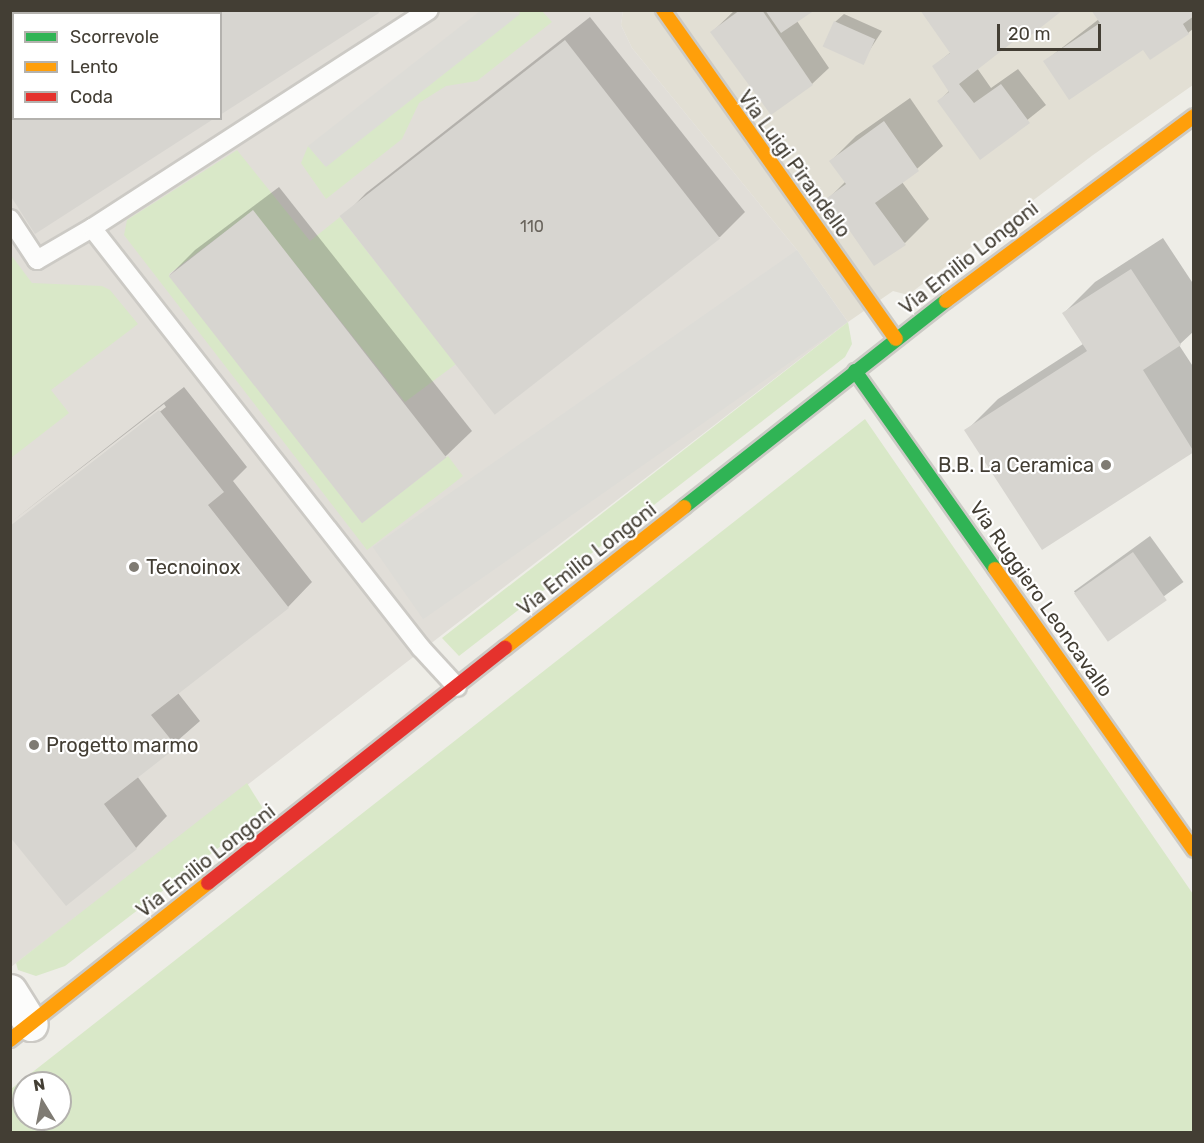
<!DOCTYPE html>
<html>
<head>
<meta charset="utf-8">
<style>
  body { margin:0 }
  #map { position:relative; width:1204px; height:1143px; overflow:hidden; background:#eeede7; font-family:Rubik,sans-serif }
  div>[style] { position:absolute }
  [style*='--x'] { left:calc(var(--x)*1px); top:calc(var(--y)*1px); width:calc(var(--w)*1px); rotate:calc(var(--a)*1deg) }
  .residential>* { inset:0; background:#e2dfd4 }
  .industrial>* { inset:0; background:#e1ded8 }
  .green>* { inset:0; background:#d9e8c8 }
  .parking>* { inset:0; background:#dddcd7; transform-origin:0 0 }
  .shadow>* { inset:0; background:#0003; transform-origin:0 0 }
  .building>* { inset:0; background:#d7d5d0; transform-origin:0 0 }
  .roads { filter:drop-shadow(2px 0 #cccac5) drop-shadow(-2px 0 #cccac5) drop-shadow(0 2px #cccac5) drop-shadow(0 -2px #cccac5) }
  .lane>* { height:18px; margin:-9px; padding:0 9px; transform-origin:9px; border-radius:9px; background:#fcfcfb }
  .street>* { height:33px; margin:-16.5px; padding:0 16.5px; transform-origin:16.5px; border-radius:16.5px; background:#fcfcfb }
  .fast>* { height:14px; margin:-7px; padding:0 7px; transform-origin:7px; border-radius:7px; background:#30b455 }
  .slow>* { height:14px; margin:-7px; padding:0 7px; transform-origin:7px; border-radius:7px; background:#ff9f0a }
  .jam>* { height:14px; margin:-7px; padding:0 7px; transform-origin:7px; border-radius:7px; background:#e5322d }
  .dots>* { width:16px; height:16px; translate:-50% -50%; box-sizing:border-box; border:3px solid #fff; border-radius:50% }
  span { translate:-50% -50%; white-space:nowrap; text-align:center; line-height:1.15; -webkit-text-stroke:4.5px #fff; paint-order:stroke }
  .number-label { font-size:16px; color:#69645c }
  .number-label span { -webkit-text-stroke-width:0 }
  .street-label { font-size:20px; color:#433e34 }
  .poi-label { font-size:20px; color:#433e34 }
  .right { translate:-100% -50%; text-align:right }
  .left { translate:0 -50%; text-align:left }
  .frame { position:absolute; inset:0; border:12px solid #433e34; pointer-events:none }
  .legend { position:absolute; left:12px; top:12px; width:210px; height:108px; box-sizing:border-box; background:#fff; border:2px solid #b4b2ae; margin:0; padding:8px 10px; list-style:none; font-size:18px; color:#433e34 }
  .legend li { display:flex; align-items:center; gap:12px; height:30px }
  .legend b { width:30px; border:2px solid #b4b2ae }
  .north { position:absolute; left:12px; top:1071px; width:60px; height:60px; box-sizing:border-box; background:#fff; border:2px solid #b4b2ae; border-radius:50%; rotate:350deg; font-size:16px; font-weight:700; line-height:24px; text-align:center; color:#433e34 }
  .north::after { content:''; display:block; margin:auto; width:21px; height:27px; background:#7f7b73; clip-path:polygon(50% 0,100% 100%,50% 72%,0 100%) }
  .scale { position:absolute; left:997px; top:24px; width:104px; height:27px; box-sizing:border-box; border:3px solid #433e34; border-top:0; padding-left:8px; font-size:18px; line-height:21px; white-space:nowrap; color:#433e34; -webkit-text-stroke:4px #fff; paint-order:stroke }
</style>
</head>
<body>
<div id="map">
  <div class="residential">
    <i style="clip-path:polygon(623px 10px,1193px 11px,1193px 85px,1093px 155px,908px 295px,893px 291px,848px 322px,797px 250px,632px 48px,621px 25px)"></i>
  </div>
  <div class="industrial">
    <i style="clip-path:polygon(evenodd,11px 11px,623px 11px,621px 25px,632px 48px,797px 250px,848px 322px,11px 967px,11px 11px,14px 14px,220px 14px,220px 118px,14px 118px,14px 14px)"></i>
  </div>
  <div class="green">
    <i style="clip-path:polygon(518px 11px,542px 11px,552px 22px,477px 81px,446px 86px,419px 103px,402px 139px,326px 199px,301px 163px,308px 146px,325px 166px,520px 13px)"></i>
    <i style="clip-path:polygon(237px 150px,310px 241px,340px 217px,456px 364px,405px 402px,253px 211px,169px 274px,362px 523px,448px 456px,463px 476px,367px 550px,124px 235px,127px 220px)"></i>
    <i style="clip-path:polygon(11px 255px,32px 283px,102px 286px,110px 290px,138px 324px,51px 390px,69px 413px,11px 458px)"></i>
    <i style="clip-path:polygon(848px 322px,852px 344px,845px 357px,459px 656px,442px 638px)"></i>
    <i style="clip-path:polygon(evenodd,865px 419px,1193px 894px,1193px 1132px,11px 1132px,11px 1089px,865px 419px,24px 1083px,60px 1083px,60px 1119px,24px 1119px,24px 1083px)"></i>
    <i style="clip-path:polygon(247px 783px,262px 807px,260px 816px,65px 966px,36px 976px,18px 970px,16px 963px)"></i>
  </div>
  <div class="parking">
    <i style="clip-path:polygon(480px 11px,520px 14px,326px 167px,308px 146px)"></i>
    <i style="left:797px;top:250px;width:88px;height:518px;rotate:55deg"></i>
  </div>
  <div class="shadow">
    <i style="clip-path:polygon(735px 10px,812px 10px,797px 21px,829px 68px,812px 84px,712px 32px)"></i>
    <i style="clip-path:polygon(1194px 10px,1194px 28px,1188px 33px,1143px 48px,1045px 61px,1099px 19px)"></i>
    <i style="clip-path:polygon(844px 14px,882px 31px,862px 62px,835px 22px)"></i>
    <i style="clip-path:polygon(590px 17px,745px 212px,720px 237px,342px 218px,366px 193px)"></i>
    <i style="clip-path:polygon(1018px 36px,977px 68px,991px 88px,1018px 69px,1046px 105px,980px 158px,939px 101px,949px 91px,934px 66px,951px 52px)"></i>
    <i style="clip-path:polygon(910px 98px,943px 146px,902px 182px,929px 219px,905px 243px,829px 198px,846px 181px,831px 161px,856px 136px)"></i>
    <i style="clip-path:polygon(279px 187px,472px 431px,447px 455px,363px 521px,170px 275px,195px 250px)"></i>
    <i style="clip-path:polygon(1163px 238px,1194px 285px,1194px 331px,1179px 345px,1194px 368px,1194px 450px,1042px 547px,966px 431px,998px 399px,1083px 344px,1064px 313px,1095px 282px)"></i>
    <i style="clip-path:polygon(184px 387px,247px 467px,233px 481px,312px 582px,288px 607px,178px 693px,200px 721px,137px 776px,167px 816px,136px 848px,66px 904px,10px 528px,166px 407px,164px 404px,10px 523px)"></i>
    <i style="left:1150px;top:536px;width:57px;height:94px;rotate:54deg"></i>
  </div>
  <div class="building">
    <i style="clip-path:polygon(10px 10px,378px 10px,379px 13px,220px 115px,220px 14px,14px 14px,14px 118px,215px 118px,35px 234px,10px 195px)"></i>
    <i style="clip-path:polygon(740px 10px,762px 10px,813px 85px,771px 115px,710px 32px)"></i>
    <i style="clip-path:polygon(765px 10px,815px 10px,781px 33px)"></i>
    <i style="clip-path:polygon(920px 10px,1063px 10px,1021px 43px,1018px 38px,959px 84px,974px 103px,1001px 84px,1030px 123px,980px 160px,937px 101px,949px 92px,932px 66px,950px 53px)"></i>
    <i style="clip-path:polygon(1091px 10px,1194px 10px,1194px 16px,1183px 24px,1189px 34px,1150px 60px,1143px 50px,1069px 100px,1043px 61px,1100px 23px)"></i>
    <i style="left:834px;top:21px;width:45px;height:28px;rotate:24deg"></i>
    <i style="left:565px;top:40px;width:252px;height:286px;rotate:52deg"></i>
    <i style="clip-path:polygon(884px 121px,919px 171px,875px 203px,906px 245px,874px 266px,827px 198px,846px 184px,829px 161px)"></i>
    <i style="left:253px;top:210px;width:314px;height:107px;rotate:52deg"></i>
    <i style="clip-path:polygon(1131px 269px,1181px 345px,1143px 370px,1194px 452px,1042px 550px,964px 430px,1087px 351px,1062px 313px)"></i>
    <i style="clip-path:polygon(159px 410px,224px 492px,208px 505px,289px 608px,151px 715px,177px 747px,104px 804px,137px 849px,66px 906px,10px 837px,10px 526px)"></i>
    <i style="left:1133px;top:552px;width:59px;height:72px;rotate:55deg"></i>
  </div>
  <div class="roads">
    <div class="lane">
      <i style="--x:10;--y:219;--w:49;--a:56.6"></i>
      <i style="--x:37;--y:260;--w:64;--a:-30.2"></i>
      <i style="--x:92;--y:228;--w:534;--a:51.93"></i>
      <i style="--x:421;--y:648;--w:53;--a:47.3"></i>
      <i style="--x:92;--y:228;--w:401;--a:-32.9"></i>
    </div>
    <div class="street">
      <i style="--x:10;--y:991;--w:39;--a:58"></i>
    </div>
    <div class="fast">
      <i style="--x:855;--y:371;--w:242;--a:54.7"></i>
      <i style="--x:684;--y:507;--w:333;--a:-38.2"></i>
    </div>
    <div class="slow">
      <i style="--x:663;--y:10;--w:403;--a:54.7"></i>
      <i style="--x:946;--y:301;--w:309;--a:-36.7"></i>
      <i style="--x:995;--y:569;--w:344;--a:54.7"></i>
      <i style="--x:505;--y:648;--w:228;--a:-38.2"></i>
      <i style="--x:10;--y:1040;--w:253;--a:-38.4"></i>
    </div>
    <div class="jam">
      <i style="--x:208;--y:883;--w:379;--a:-38.4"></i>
    </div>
  </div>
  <div class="dots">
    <i style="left:1106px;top:465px;background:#7f7b73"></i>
    <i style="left:134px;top:567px;background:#7f7b73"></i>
    <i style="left:34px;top:745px;background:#7f7b73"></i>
  </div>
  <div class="number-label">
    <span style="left:532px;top:227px">110</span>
  </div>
  <div class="street-label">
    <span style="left:794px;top:164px;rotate:54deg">Via Luigi Pirandello</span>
    <span style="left:969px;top:258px;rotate:-38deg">Via Emilio Longoni</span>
    <span style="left:587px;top:559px;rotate:-38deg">Via Emilio Longoni</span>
    <span style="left:1041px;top:599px;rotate:55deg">Via Ruggiero Leoncavallo</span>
    <span style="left:206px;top:861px;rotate:-38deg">Via Emilio Longoni</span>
  </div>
  <div class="poi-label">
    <span class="right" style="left:1094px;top:465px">B.B. La Ceramica</span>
    <span class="left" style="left:146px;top:567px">Tecnoinox</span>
    <span class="left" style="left:46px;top:745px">Progetto marmo</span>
  </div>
  <div class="frame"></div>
  <ul class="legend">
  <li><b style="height:8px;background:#30b455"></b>Scorrevole</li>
  <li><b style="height:8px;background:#ff9f0a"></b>Lento</li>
  <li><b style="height:8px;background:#e5322d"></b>Coda</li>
  </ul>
  <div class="north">N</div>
  <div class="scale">20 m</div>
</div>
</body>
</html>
